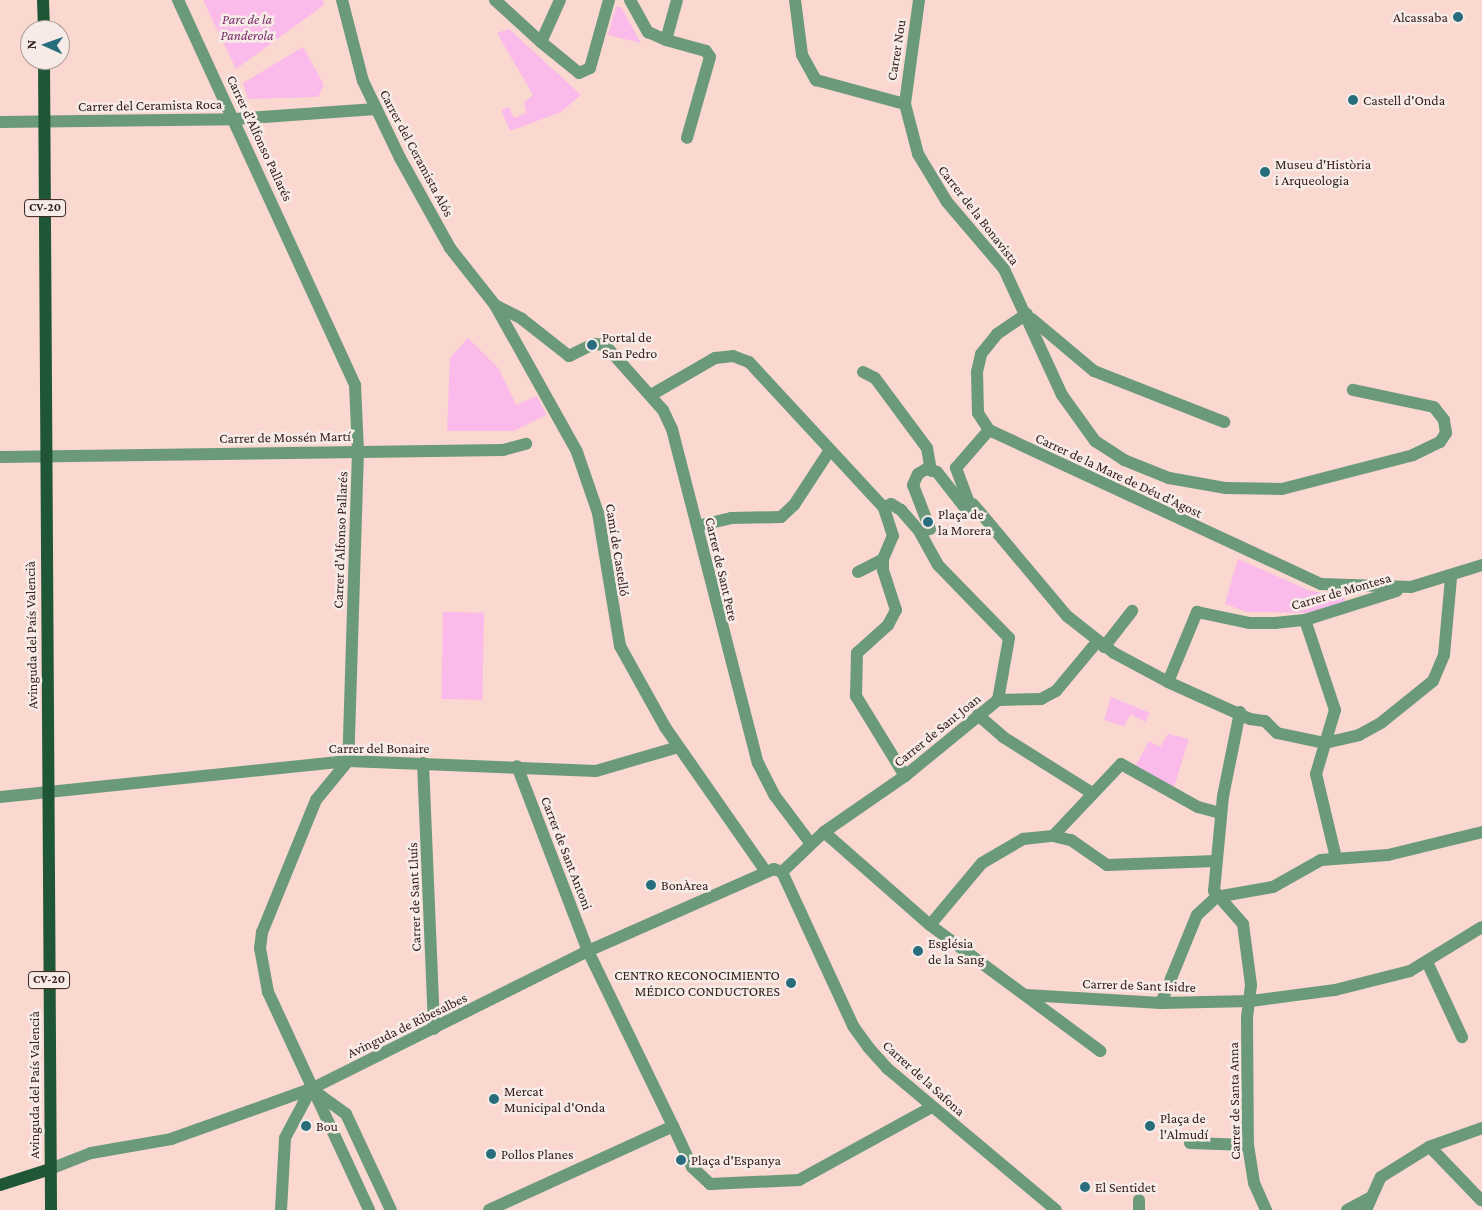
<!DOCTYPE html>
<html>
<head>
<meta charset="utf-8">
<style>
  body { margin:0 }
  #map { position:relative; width:1482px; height:1210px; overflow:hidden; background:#fad7cf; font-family:"Crimson Pro",serif }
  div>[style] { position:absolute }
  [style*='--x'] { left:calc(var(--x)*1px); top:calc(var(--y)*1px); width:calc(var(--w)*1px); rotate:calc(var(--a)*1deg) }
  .green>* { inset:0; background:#fabbeb; transform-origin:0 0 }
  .minor>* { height:12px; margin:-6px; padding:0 6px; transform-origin:6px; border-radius:6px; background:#6a9a7a }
  .major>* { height:12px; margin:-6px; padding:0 6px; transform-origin:6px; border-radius:6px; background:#1f5636 }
  .dots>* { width:14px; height:14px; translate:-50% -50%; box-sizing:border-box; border:2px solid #f7ebe8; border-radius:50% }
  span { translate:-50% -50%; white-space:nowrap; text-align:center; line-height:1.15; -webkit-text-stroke:5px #f7ebe8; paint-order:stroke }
  .shield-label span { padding:1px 4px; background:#f7ebe8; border:1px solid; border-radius:4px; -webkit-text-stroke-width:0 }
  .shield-label { font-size:12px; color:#36211c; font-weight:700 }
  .poi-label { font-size:14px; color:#36211c }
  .right { translate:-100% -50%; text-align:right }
  .left { translate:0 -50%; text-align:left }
  .park-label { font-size:14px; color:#782f6b; font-style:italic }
  .street-label { font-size:14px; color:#36211c }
  .north { position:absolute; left:20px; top:20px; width:50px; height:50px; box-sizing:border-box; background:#f7ebe8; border:1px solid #aa9a96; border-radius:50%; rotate:272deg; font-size:14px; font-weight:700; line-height:20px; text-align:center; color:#36211c }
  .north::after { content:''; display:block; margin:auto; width:18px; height:22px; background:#276d7c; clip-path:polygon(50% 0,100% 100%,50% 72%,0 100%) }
</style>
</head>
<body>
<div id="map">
  <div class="green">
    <i style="clip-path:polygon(203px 0,323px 0,324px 5px,236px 69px)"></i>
    <i style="clip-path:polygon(616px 7px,621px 7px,641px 43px,608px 35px)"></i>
    <i style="clip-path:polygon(509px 29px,581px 95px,561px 112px,510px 131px,501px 110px,509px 107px,514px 118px,526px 113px,524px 103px,533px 95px,497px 33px)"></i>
    <i style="clip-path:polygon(303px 47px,324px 85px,318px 97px,248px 99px,243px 83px)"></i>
    <i style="clip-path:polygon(468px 338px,499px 369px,516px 405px,537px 396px,546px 415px,514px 431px,447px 431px,450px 358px)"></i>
    <i style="clip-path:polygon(1238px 559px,1308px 590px,1345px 598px,1344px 603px,1315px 613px,1247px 612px,1225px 604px)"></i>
    <i style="left:443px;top:612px;width:41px;height:87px;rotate:1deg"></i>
    <i style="clip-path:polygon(1111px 697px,1133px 706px,1150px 713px,1145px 722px,1131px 714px,1124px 726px,1104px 720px)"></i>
    <i style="clip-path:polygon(1168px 734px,1189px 739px,1173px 790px,1136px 765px,1149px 741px,1160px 747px)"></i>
  </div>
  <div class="minor">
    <i style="--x:178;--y:0;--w:424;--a:65.3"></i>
    <i style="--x:355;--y:385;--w:66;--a:87.4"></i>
    <i style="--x:358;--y:451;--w:310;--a:91.8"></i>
    <i style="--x:348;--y:761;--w:50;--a:129.4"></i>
    <i style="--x:316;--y:800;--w:143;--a:112.2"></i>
    <i style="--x:262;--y:932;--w:16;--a:97"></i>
    <i style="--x:260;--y:948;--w:45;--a:79.7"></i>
    <i style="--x:268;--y:992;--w:240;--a:65.1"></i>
    <i style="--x:342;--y:0;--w:84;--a:75.5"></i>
    <i style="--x:363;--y:81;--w:85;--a:64.3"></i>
    <i style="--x:400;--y:158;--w:103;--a:60.9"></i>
    <i style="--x:450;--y:248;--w:73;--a:51.7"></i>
    <i style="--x:495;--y:305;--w:168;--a:60.8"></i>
    <i style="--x:577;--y:452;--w:65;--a:71"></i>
    <i style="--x:598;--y:513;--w:135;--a:80.6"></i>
    <i style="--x:620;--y:646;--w:93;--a:60.9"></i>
    <i style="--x:665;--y:727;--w:173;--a:55.1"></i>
    <i style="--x:495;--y:0;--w:62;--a:42.4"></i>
    <i style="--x:560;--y:0;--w:46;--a:114.3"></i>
    <i style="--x:541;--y:42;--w:49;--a:39.2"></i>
    <i style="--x:579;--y:73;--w:12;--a:-24"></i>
    <i style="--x:590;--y:68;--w:71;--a:-74.4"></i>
    <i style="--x:630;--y:0;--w:37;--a:61"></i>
    <i style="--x:648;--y:32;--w:20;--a:24"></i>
    <i style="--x:666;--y:40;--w:41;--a:-74.6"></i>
    <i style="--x:795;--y:0;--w:55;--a:82.7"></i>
    <i style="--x:802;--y:55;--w:29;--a:61"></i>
    <i style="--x:816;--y:80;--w:92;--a:15.1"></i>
    <i style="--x:919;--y:0;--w:105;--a:97.7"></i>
    <i style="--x:905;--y:104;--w:52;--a:75.4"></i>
    <i style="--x:918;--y:154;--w:56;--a:58.9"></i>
    <i style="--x:947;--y:202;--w:88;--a:49.6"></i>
    <i style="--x:1004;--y:269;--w:139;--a:65.3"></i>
    <i style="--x:1062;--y:395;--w:57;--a:54.3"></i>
    <i style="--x:1095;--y:441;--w:35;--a:33"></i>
    <i style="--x:1124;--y:460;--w:48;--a:21.8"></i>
    <i style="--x:1169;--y:478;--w:58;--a:10"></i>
    <i style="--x:1226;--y:488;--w:56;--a:1"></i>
    <i style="--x:1282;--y:489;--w:135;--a:-14.5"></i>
    <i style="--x:1413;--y:455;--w:30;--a:-26"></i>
    <i style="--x:1440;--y:442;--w:11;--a:-56"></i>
    <i style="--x:1446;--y:433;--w:13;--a:-99"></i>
    <i style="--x:1444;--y:420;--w:16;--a:-128"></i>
    <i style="--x:1434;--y:407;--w:83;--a:-168.1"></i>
    <i style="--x:666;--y:40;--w:41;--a:15.4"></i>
    <i style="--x:706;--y:51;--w:7;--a:56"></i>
    <i style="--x:710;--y:57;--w:84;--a:105.9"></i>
    <i style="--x:0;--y:122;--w:235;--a:-0.7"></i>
    <i style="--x:235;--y:119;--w:141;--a:-4.1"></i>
    <i style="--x:495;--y:305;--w:30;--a:27"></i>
    <i style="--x:522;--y:319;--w:60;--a:38.2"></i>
    <i style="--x:569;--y:356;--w:28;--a:-26"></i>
    <i style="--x:594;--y:344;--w:11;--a:5"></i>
    <i style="--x:605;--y:345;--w:87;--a:48.3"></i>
    <i style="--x:663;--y:410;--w:21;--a:65"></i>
    <i style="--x:672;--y:429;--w:345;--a:75.6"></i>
    <i style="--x:758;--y:763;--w:37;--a:63"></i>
    <i style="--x:775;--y:796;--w:60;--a:53.1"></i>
    <i style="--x:1032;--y:319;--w:81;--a:40"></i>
    <i style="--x:1094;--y:371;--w:140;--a:21.4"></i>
    <i style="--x:863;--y:372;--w:13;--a:27"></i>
    <i style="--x:875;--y:378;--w:87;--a:53.4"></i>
    <i style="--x:927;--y:448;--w:23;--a:80"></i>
    <i style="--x:651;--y:395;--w:74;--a:-30"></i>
    <i style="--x:715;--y:358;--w:18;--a:-6"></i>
    <i style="--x:733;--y:356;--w:17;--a:21"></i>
    <i style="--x:749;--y:362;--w:199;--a:47.2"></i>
    <i style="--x:989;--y:430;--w:20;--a:-123"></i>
    <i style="--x:978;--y:413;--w:41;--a:-91.4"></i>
    <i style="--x:977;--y:372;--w:18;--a:-77"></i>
    <i style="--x:981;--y:354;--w:26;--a:-51"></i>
    <i style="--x:997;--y:334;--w:36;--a:-34"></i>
    <i style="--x:0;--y:457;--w:503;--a:-0.8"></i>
    <i style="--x:503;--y:450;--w:24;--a:-15"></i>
    <i style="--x:973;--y:504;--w:146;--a:50"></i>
    <i style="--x:1067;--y:616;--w:60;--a:38.2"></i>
    <i style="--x:1114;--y:653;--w:61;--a:28.2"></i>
    <i style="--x:1168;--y:682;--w:90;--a:24.3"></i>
    <i style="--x:1250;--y:719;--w:15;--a:8"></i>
    <i style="--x:1265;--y:721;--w:17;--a:45"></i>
    <i style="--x:1277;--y:733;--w:49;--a:11.8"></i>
    <i style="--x:1325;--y:743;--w:35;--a:-13"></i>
    <i style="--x:1359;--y:735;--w:26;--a:-29"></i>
    <i style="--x:1382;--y:722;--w:65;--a:-38.8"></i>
    <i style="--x:1433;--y:681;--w:28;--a:-67"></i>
    <i style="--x:1444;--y:655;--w:77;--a:-84.8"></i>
    <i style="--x:697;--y:526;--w:35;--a:-13"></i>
    <i style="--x:731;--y:518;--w:50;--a:-1.1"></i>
    <i style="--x:781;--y:517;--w:18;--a:-43"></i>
    <i style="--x:794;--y:505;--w:66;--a:-56.8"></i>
    <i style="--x:858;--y:572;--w:28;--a:-27"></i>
    <i style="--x:1305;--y:620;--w:95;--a:71.6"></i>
    <i style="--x:1335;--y:710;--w:67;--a:106.5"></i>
    <i style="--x:1316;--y:774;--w:86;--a:76.6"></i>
    <i style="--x:1104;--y:647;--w:46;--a:-52.1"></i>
    <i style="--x:1168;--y:682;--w:76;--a:-67.5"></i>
    <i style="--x:1197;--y:612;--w:53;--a:11.9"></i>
    <i style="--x:1249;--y:623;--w:26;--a:0"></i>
    <i style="--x:1275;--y:623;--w:30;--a:-6"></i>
    <i style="--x:1305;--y:620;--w:96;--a:-17.5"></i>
    <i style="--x:998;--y:700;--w:43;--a:-1.3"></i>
    <i style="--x:1041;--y:699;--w:17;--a:-28"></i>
    <i style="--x:1056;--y:691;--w:64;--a:-50.1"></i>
    <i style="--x:1240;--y:712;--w:86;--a:101.4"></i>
    <i style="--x:1223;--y:796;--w:95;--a:95.4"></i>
    <i style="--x:1214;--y:891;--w:44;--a:48.7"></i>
    <i style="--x:1243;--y:924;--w:62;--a:82.5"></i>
    <i style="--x:1251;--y:985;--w:32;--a:97"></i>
    <i style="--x:1247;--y:1017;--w:128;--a:89.6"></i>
    <i style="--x:1248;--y:1145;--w:38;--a:81"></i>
    <i style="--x:1254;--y:1183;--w:30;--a:66"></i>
    <i style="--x:978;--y:715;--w:33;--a:41"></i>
    <i style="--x:1003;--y:737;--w:105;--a:32.2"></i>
    <i style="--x:423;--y:763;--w:266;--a:87.6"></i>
    <i style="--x:905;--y:776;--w:94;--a:-121.5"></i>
    <i style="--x:856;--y:696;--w:43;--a:-88.7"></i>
    <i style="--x:857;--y:653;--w:42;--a:-42.1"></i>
    <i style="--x:888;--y:625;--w:17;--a:-62"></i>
    <i style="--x:896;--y:610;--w:42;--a:-108"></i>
    <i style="--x:883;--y:570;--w:11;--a:-90"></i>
    <i style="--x:883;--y:559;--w:25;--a:-67"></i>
    <i style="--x:893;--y:536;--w:29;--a:-108"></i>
    <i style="--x:884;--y:508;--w:8;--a:-30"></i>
    <i style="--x:891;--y:504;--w:12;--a:31"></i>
    <i style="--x:901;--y:510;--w:29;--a:49"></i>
    <i style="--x:920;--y:532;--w:10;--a:-17"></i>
    <i style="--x:930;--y:529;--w:47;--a:-111.1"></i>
    <i style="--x:913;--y:485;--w:12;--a:-66"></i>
    <i style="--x:918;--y:474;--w:9;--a:-32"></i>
    <i style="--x:926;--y:469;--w:11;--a:15"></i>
    <i style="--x:937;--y:472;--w:47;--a:51.9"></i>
    <i style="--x:966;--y:509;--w:5;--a:-11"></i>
    <i style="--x:971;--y:508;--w:43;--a:-110.6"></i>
    <i style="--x:956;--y:468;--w:50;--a:-49"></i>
    <i style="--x:989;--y:430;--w:366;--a:24.9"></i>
    <i style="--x:1321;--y:584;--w:90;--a:1.9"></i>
    <i style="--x:1411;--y:587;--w:74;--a:-17.2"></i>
    <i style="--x:0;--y:797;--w:350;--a:-5.9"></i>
    <i style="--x:348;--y:761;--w:248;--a:2.3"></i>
    <i style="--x:596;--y:771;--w:85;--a:-16.3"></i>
    <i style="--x:824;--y:832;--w:141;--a:41.3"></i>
    <i style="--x:930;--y:925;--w:212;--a:36.5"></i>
    <i style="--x:1053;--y:836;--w:99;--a:-46.6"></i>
    <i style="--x:1121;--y:764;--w:88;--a:29.2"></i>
    <i style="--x:1198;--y:807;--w:24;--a:15"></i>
    <i style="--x:782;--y:872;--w:58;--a:-43.6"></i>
    <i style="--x:824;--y:832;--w:98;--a:-34.7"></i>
    <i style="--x:905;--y:776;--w:120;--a:-39.3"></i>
    <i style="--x:998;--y:700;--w:63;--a:-79.9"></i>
    <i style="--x:1009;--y:638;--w:102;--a:-134.2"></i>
    <i style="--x:938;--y:565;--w:38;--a:-119"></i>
    <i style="--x:930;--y:925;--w:81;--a:-50"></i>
    <i style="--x:982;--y:863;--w:48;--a:-30.3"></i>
    <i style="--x:1023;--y:839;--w:30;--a:-6"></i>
    <i style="--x:1053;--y:836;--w:18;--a:13"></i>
    <i style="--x:1071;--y:840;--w:44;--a:34.8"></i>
    <i style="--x:1107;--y:865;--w:109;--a:-2.1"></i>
    <i style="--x:1427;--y:962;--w:83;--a:65"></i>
    <i style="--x:1026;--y:995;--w:135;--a:3.4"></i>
    <i style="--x:1161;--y:1003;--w:90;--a:-1.3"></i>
    <i style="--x:1251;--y:1001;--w:85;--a:-7.5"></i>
    <i style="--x:1335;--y:990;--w:77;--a:-14.2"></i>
    <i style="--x:1410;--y:971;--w:84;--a:-31.4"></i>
    <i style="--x:1161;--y:1003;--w:95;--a:-67.8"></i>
    <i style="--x:1197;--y:915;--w:26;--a:-43"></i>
    <i style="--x:1216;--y:897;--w:58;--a:-10"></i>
    <i style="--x:1273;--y:887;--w:55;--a:-29.4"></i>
    <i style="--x:1321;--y:860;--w:67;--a:-4.3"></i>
    <i style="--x:1388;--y:855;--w:97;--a:-13.7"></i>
    <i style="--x:313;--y:1090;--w:41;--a:36"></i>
    <i style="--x:346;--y:1114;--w:106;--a:64.9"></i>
    <i style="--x:673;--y:1126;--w:45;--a:65.1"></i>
    <i style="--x:692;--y:1167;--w:25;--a:43"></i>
    <i style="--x:710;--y:1184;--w:89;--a:-2.6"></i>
    <i style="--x:799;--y:1180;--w:152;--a:-28.8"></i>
    <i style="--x:1190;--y:1143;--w:58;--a:2"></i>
    <i style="--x:1430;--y:1147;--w:74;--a:46.1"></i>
    <i style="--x:50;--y:1169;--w:44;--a:-21.3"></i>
    <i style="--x:91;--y:1153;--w:81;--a:-9.9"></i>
    <i style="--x:171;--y:1139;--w:149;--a:-19.7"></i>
    <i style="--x:311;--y:1089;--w:309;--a:-26.5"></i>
    <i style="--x:588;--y:951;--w:203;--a:-23.8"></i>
    <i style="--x:774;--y:869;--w:9;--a:21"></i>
    <i style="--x:782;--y:872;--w:170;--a:65.2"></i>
    <i style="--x:853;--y:1026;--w:26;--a:54"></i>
    <i style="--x:868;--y:1047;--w:30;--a:48"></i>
    <i style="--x:888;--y:1069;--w:219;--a:40"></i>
    <i style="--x:1139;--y:1200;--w:10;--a:90"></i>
    <i style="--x:281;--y:1210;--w:72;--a:-86.8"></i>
    <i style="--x:285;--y:1138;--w:55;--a:-62"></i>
    <i style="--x:489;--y:1210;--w:202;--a:-24.5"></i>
    <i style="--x:673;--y:1126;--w:195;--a:-115.9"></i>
    <i style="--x:588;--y:951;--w:198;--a:-111"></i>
    <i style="--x:1347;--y:1210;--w:26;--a:-28"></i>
    <i style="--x:1366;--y:1210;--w:36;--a:-66"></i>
    <i style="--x:1381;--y:1177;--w:57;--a:-32"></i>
    <i style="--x:1429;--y:1147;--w:56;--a:-19.7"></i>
  </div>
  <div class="major">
    <i style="--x:43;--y:0;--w:30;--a:88"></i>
    <i style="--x:44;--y:60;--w:1150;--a:89.65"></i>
    <i style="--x:0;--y:1185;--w:52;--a:-17.7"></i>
  </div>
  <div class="dots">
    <i style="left:1458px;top:17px;background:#276d7c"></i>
    <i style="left:1353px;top:100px;background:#276d7c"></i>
    <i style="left:1265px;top:172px;background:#276d7c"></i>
    <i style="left:592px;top:345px;background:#276d7c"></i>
    <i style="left:928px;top:522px;background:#276d7c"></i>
    <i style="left:651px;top:885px;background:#276d7c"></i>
    <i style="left:918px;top:951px;background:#276d7c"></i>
    <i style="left:791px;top:983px;background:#276d7c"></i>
    <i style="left:494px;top:1099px;background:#276d7c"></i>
    <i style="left:306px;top:1126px;background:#276d7c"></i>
    <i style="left:1150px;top:1126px;background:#276d7c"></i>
    <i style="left:491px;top:1154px;background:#276d7c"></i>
    <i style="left:681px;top:1160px;background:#276d7c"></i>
    <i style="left:1085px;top:1187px;background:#276d7c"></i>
  </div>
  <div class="shield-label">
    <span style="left:45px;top:208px">CV-20</span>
    <span style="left:49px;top:980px">CV-20</span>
  </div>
  <div class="poi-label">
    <span class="right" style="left:1448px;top:17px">Alcassaba</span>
    <span class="left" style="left:1363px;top:100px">Castell d'Onda</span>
    <span class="left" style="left:1275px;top:172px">Museu d'Història<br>i Arqueologia</span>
    <span class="left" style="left:602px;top:345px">Portal de<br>San Pedro</span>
    <span class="left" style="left:938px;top:522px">Plaça de<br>la Morera</span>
    <span class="left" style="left:661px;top:885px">BonÀrea</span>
    <span class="left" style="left:928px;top:951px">Església<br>de la Sang</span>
    <span class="right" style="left:780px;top:983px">CENTRO RECONOCIMIENTO<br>MÉDICO CONDUCTORES</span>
    <span class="left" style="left:504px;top:1099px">Mercat<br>Municipal d'Onda</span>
    <span class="left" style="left:1160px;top:1126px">Plaça de<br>l'Almudí</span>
    <span class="left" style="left:316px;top:1126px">Bou</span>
    <span class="left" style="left:501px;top:1154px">Pollos Planes</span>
    <span class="left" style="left:691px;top:1160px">Plaça d'Espanya</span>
    <span class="left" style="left:1095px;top:1187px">El Sentidet</span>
  </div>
  <div class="park-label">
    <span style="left:247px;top:27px">Parc de la<br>Panderola</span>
  </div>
  <div class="street-label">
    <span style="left:896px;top:50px;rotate:-81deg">Carrer Nou</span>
    <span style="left:150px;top:105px;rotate:-1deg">Carrer del Ceramista Roca</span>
    <span style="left:260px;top:138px;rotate:65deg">Carrer d'Alfonso Pallarés</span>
    <span style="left:417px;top:153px;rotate:62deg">Carrer del Ceramista Alós</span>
    <span style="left:979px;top:215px;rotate:52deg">Carrer de la Bonavista</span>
    <span style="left:285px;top:437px;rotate:-1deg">Carrer de Mossén Martí</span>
    <span style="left:1119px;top:475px;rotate:25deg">Carrer de la Mare de Déu d'Agost</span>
    <span style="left:340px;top:540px;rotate:-88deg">Carrer d'Alfonso Pallarés</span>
    <span style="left:618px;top:550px;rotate:81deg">Camí de Castelló</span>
    <span style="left:722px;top:569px;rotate:77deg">Carrer de Sant Pere</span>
    <span style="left:1341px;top:591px;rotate:-16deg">Carrer de Montesa</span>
    <span style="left:31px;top:635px;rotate:-91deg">Avinguda del País Valencià</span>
    <span style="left:937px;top:730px;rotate:-39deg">Carrer de Sant Joan</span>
    <span style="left:379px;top:748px">Carrer del Bonaire</span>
    <span style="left:567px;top:853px;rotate:69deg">Carrer de Sant Antoni</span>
    <span style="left:414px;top:897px;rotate:-92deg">Carrer de Sant Lluís</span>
    <span style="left:1139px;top:985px;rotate:2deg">Carrer de Sant Isidre</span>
    <span style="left:407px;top:1025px;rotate:-26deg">Avinguda de Ribesalbes</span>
    <span style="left:924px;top:1078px;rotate:42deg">Carrer de la Safona</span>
    <span style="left:34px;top:1085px;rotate:-90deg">Avinguda del País Valencià</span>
    <span style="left:1234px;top:1101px;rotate:-91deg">Carrer de Santa Anna</span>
  </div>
  <div class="north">N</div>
</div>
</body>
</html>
